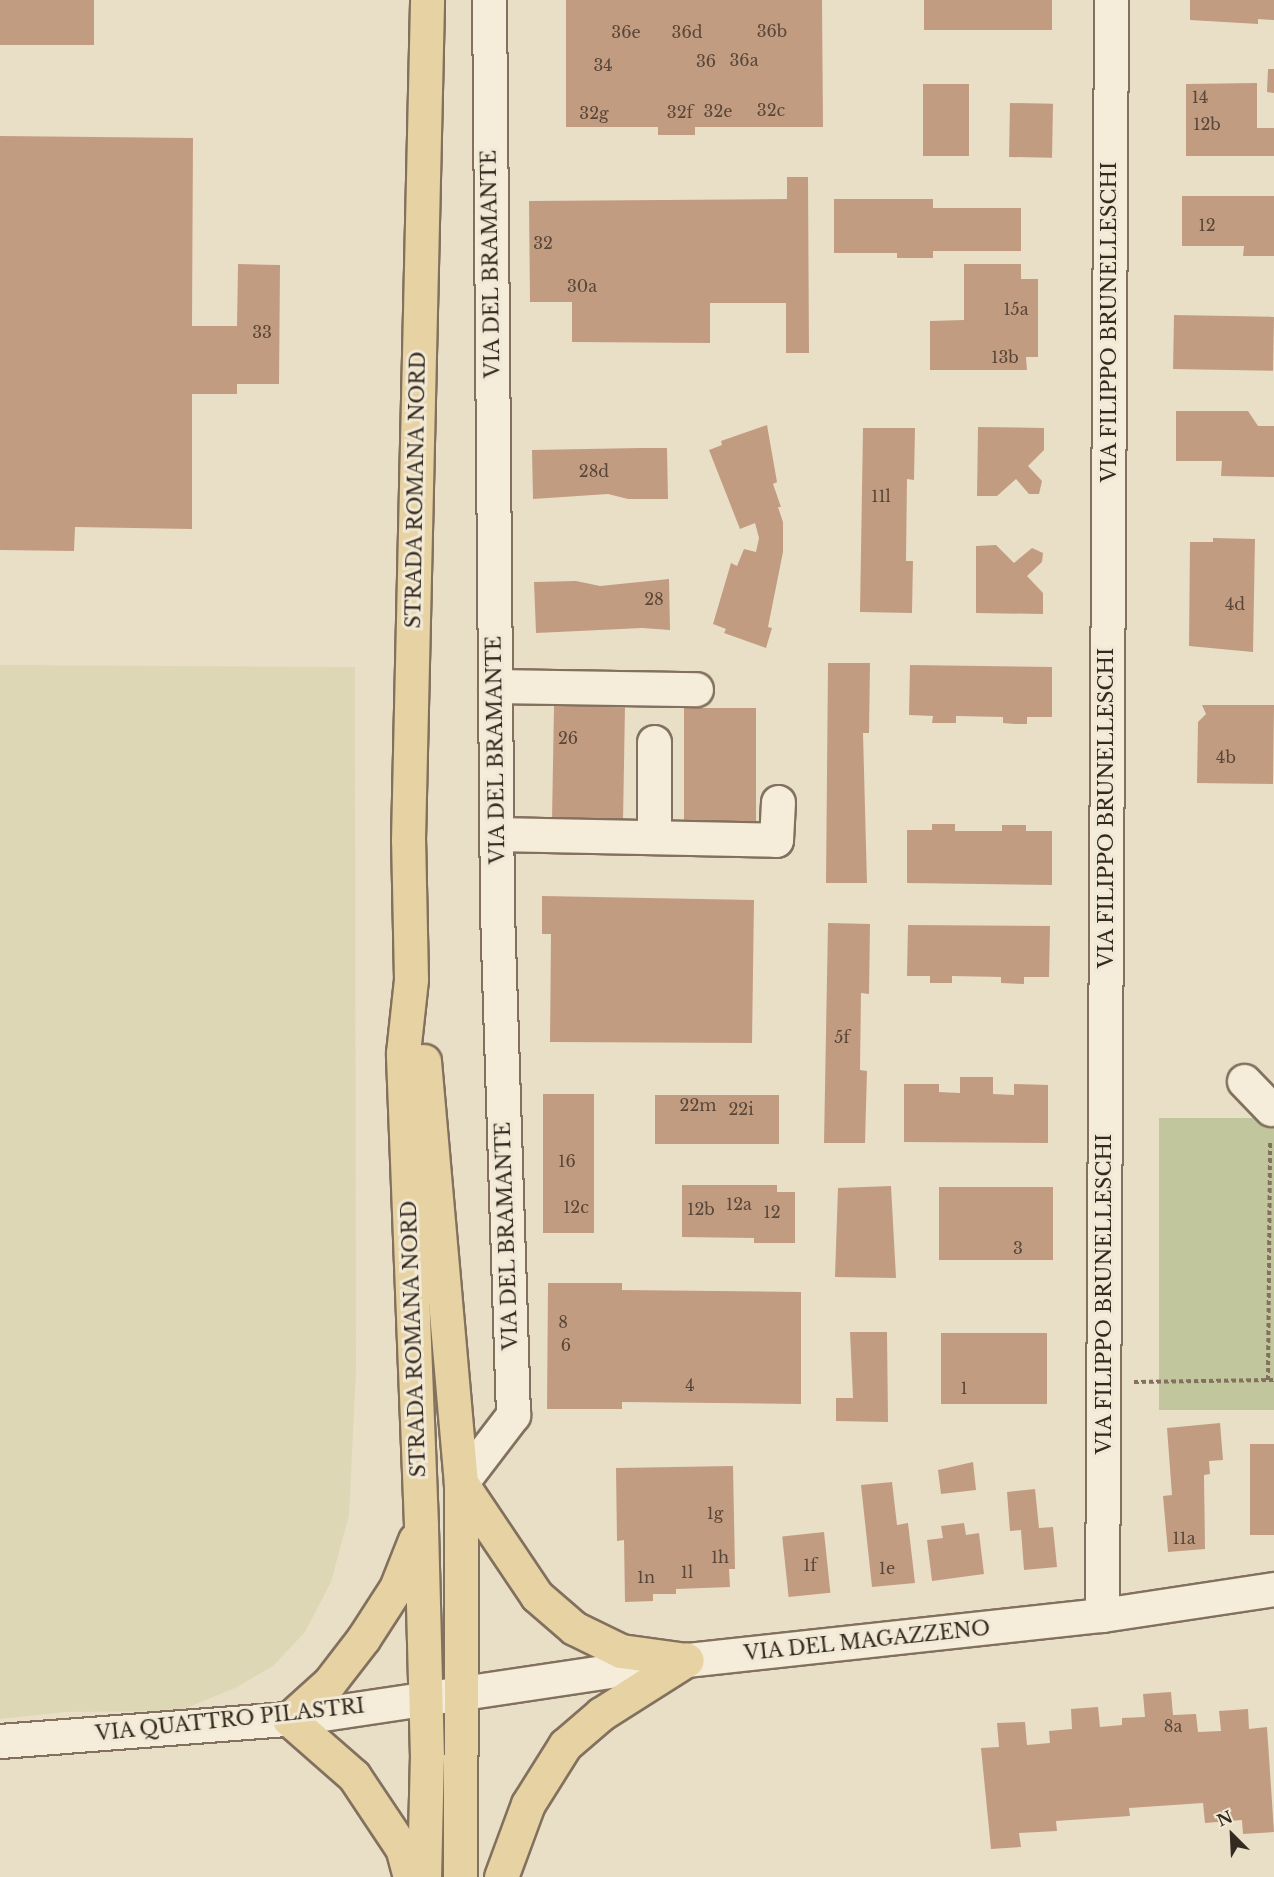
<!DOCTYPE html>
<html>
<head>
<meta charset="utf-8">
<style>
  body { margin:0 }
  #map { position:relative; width:1274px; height:1877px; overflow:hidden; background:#e9dfc7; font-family:"Libre Baskerville",serif }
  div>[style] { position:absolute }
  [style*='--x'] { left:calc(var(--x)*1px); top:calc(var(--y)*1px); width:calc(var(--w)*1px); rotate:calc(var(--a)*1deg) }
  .farmland>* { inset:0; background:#ddd7b5 }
  .green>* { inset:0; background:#c1c69c; transform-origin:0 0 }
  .building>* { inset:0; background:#c29c81; transform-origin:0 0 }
  .path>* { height:4px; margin-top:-2px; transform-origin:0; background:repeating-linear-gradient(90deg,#82715e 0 4.5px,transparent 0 7.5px) }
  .roads { filter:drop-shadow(2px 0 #82715e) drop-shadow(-2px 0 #82715e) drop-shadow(0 2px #82715e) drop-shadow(0 -2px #82715e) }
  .minor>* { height:33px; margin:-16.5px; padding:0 16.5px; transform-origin:16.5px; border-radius:16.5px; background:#f5ecd9 }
  .major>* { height:33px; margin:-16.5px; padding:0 16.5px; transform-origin:16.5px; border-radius:16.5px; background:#e7d2a3 }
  span { translate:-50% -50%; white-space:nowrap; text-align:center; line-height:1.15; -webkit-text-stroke:6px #f1e9d5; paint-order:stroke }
  .number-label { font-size:16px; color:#584638 }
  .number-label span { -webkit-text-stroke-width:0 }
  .street-label { font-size:20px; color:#342a20 }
  .north { position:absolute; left:1202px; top:1805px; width:60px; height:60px; -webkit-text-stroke:4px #f1e9d5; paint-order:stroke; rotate:336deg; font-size:16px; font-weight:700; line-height:24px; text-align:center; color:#342a20 }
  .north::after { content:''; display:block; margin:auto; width:21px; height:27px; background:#342a20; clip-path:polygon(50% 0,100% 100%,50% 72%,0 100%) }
</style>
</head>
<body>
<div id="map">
  <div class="farmland">
    <i style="clip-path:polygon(0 665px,355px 667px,356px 1372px,349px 1515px,331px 1582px,305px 1632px,273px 1666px,235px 1688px,179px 1711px,66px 1712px,0 1719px)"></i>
  </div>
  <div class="green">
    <i style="left:1274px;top:1118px;width:292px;height:115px;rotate:90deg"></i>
  </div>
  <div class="building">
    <i style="left:0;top:0;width:94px;height:45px"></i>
    <i style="clip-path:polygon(566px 0,822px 0,823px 127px,695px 127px,695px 135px,658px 135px,658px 127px,566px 127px)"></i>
    <i style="left:924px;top:0;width:128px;height:30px"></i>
    <i style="clip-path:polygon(1190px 0,1274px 0,1274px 20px,1258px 19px,1258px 24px,1190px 20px)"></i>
    <i style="clip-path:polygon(1268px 69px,1274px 69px,1274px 93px,1267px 92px)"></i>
    <i style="clip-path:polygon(1257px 83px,1257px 128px,1274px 128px,1274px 156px,1186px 156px,1186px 84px)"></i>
    <i style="left:923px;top:84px;width:46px;height:72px"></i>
    <i style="left:1010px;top:103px;width:43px;height:54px;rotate:1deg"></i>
    <i style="clip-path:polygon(0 136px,193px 138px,192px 326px,237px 326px,238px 264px,280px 265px,279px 384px,237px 384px,237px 394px,192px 394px,192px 529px,75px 527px,74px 551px,0 550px)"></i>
    <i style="clip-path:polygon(787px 177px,808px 177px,809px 353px,786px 353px,786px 303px,710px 303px,710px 343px,572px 342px,572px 302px,530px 302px,529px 201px,787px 199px)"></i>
    <i style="clip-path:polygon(1182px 196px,1274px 196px,1274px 256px,1243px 256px,1244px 246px,1182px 246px)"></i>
    <i style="clip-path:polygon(834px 199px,933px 199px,933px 208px,1021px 208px,1021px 251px,933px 251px,933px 258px,897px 258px,897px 253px,834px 253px)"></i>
    <i style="clip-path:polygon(964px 264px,1021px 264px,1021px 279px,1038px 279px,1038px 357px,1026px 357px,1027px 370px,930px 370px,930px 321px,964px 320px)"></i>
    <i style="left:1174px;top:315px;width:100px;height:54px;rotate:1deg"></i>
    <i style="clip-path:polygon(1176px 411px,1248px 411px,1258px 426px,1274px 426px,1274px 477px,1221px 476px,1222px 461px,1176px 461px)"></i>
    <i style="clip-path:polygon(767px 425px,777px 482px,773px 484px,781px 507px,778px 507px,783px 522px,783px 552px,768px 627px,772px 628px,766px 648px,724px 633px,726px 629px,713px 624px,731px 563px,737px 566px,744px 549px,756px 552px,759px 538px,755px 523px,740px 529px,709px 450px,722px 445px,721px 441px)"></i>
    <i style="clip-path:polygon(978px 427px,1044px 428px,1044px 450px,1028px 466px,1042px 481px,1039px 494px,1029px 494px,1016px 479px,997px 496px,977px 496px)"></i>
    <i style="clip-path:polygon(863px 428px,915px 428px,914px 480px,907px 479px,906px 561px,913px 561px,912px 613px,860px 612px)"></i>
    <i style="clip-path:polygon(640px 448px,667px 448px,668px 499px,628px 499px,608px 494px,533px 499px,532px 450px)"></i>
    <i style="clip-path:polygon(1213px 538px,1255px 539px,1253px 652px,1189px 646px,1190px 542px,1213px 542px)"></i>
    <i style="clip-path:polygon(996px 545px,1014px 563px,1032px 548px,1043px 553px,1042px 562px,1027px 576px,1043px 593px,1043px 614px,976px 613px,976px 546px)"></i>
    <i style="clip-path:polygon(669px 579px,670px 630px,642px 628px,536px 633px,534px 582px,576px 581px,600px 586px)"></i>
    <i style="clip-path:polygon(828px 663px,870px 663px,869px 733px,863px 733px,867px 883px,826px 883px)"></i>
    <i style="clip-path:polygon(910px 665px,1052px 667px,1052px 717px,1027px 717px,1027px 724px,1015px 724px,1003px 723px,1003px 717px,956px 716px,956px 723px,932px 723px,933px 716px,909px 715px)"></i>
    <i style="clip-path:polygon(1202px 705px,1274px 705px,1273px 784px,1197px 783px,1198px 722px,1206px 714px)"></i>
    <i style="left:554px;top:706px;width:71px;height:117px;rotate:1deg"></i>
    <i style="left:684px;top:708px;width:72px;height:117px"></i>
    <i style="clip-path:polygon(932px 824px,955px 824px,955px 831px,1002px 831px,1002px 825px,1026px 825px,1026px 831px,1052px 831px,1052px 885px,907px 883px,907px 830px,932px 830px)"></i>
    <i style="clip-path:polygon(542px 896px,754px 900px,752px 1043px,550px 1042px,551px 934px,542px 934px)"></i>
    <i style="clip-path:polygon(828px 923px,870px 924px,869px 994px,861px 993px,860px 1070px,867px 1071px,865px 1143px,824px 1143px)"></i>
    <i style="clip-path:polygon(908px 925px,1050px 926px,1049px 977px,1024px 977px,1024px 984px,1001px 983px,1001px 977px,952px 976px,952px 983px,930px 983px,930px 976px,907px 976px)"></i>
    <i style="clip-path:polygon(960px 1077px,993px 1077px,993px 1094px,1014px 1095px,1014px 1084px,1048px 1085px,1048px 1143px,904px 1142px,904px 1084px,939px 1084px,939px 1092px,960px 1093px)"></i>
    <i style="left:543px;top:1094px;width:51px;height:139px"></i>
    <i style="left:655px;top:1095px;width:124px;height:49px"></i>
    <i style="clip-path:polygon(682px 1185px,777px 1185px,777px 1192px,795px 1192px,795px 1243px,754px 1243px,754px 1238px,682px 1237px)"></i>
    <i style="clip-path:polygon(891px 1186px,896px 1278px,835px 1277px,838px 1188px)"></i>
    <i style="left:939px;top:1187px;width:114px;height:73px"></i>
    <i style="clip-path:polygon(548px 1283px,622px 1283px,622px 1290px,801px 1292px,801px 1404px,622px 1402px,622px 1409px,547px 1409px)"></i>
    <i style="clip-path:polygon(850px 1332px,887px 1332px,888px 1422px,836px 1421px,836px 1398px,853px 1398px)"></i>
    <i style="left:941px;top:1333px;width:106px;height:71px"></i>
    <i style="clip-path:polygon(1220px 1423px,1223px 1460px,1209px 1461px,1210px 1474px,1204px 1475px,1205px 1549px,1168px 1552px,1163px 1496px,1172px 1495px,1167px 1428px)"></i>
    <i style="left:1250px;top:1444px;width:24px;height:91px"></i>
    <i style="clip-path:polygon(973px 1462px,976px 1490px,941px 1494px,938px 1470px)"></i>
    <i style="clip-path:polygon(733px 1466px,735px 1569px,729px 1569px,730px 1587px,676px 1589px,676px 1594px,653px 1594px,653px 1601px,625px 1602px,624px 1540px,617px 1541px,616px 1468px)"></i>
    <i style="clip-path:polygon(892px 1482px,897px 1525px,908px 1523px,915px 1583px,872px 1587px,861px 1485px)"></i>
    <i style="clip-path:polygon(1035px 1489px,1039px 1528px,1053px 1527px,1057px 1567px,1024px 1570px,1021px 1530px,1010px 1531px,1007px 1492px)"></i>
    <i style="clip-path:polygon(964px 1523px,966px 1535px,979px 1533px,984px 1574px,932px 1581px,927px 1540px,943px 1538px,941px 1526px)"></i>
    <i style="left:824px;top:1532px;width:61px;height:42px;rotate:84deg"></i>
    <i style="clip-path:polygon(1171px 1692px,1173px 1715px,1196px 1714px,1198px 1732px,1221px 1731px,1219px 1711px,1248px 1709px,1249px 1729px,1267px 1727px,1274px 1832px,1243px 1834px,1242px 1820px,1205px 1823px,1203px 1803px,1129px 1808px,1130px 1816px,1056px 1821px,1057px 1831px,1019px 1833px,1021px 1847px,991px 1849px,981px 1748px,999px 1747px,997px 1723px,1025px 1722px,1027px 1745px,1050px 1743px,1049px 1731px,1072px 1729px,1071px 1709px,1098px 1707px,1100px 1727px,1122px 1725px,1122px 1718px,1145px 1717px,1143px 1694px)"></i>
  </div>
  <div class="path">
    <i style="--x:1268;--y:1380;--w:239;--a:-89.5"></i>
    <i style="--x:1134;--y:1382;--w:140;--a:-0.8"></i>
  </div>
  <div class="roads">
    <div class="minor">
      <i style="--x:495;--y:686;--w:201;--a:0.9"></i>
      <i style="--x:496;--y:834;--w:280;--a:1.2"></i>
      <i style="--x:776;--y:840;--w:38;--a:-87"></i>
      <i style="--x:654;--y:837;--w:95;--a:-90"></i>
      <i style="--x:1244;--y:1081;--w:39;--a:46"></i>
      <i style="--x:461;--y:1483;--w:86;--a:-52.6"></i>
      <i style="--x:513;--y:1415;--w:503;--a:-91.82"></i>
      <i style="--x:497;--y:912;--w:912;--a:-90.5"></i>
      <i style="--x:1102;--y:1615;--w:1615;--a:-89.68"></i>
      <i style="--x:0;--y:1741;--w:290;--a:-4.4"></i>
      <i style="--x:289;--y:1719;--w:401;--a:-8.5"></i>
      <i style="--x:686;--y:1660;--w:418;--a:-6.2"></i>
      <i style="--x:1102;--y:1615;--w:174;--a:-8.6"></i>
    </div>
    <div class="major">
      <i style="--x:424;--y:1061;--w:424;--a:85"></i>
      <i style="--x:461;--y:1483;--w:394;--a:90.1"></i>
      <i style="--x:461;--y:1483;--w:136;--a:56.1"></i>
      <i style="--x:537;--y:1596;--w:49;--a:40.9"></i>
      <i style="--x:574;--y:1628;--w:52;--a:26.1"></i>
      <i style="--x:621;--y:1651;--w:66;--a:7.9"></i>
      <i style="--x:410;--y:1877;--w:30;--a:-105"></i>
      <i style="--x:402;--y:1848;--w:87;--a:-123.7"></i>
      <i style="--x:354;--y:1776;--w:86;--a:-138.8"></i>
      <i style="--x:289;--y:1719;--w:54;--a:-42"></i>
      <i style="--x:329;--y:1683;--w:56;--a:-52.3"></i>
      <i style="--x:363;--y:1639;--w:61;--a:-57.1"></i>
      <i style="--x:396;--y:1588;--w:52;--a:-68.4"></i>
      <i style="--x:424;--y:1877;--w:120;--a:-88.6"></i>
      <i style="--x:427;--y:1757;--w:232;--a:-91.5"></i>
      <i style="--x:421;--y:1525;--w:472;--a:-92.2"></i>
      <i style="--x:403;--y:1053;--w:74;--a:-83.8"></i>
      <i style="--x:411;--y:979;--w:139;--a:-91.2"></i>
      <i style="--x:408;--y:840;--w:840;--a:-88.7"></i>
      <i style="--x:501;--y:1877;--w:78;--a:-69.7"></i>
      <i style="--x:528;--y:1804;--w:70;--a:-57.9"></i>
      <i style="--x:565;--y:1745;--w:48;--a:-40.7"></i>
      <i style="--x:601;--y:1714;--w:101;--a:-32.4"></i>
    </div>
  </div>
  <div class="number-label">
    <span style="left:772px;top:31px">36b</span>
    <span style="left:626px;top:32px">36e</span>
    <span style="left:687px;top:32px">36d</span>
    <span style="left:744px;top:60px">36a</span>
    <span style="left:706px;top:61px">36</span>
    <span style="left:603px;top:65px">34</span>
    <span style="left:1200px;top:97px">14</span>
    <span style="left:771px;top:110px">32c</span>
    <span style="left:718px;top:111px">32e</span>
    <span style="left:680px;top:112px">32f</span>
    <span style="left:594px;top:113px">32g</span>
    <span style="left:1207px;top:124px">12b</span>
    <span style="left:1207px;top:225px">12</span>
    <span style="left:543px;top:243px">32</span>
    <span style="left:582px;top:286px">30a</span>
    <span style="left:1016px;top:309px">15a</span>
    <span style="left:262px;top:332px">33</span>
    <span style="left:1005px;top:357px">13b</span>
    <span style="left:594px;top:471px">28d</span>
    <span style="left:881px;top:496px">11l</span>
    <span style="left:654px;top:599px">28</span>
    <span style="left:1235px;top:604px">4d</span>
    <span style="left:568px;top:738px">26</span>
    <span style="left:1226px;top:757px">4b</span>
    <span style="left:842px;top:1037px">5f</span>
    <span style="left:698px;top:1105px">22m</span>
    <span style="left:741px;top:1109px">22i</span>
    <span style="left:567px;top:1161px">16</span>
    <span style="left:739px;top:1204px">12a</span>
    <span style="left:576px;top:1207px">12c</span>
    <span style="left:701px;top:1209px">12b</span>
    <span style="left:772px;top:1212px">12</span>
    <span style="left:1018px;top:1248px">3</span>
    <span style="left:563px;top:1322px">8</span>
    <span style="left:566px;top:1345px">6</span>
    <span style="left:690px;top:1385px">4</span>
    <span style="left:964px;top:1388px">1</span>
    <span style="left:715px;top:1513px">1g</span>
    <span style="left:1184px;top:1538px">11a</span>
    <span style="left:720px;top:1557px">1h</span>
    <span style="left:810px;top:1565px">1f</span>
    <span style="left:887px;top:1568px">1e</span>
    <span style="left:687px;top:1572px">1l</span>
    <span style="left:646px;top:1577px">1n</span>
    <span style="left:1173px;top:1726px">8a</span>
  </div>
  <div class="street-label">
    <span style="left:491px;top:264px;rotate:-91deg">VIA DEL BRAMANTE</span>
    <span style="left:1109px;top:322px;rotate:-90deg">VIA FILIPPO BRUNELLESCHI</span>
    <span style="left:416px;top:490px;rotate:-89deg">STRADA ROMANA NORD</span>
    <span style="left:496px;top:750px;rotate:-91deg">VIA DEL BRAMANTE</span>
    <span style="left:1106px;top:808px;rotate:-90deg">VIA FILIPPO BRUNELLESCHI</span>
    <span style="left:507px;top:1236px;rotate:-92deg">VIA DEL BRAMANTE</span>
    <span style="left:1104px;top:1294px;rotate:-90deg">VIA FILIPPO BRUNELLESCHI</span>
    <span style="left:414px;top:1339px;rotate:-92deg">STRADA ROMANA NORD</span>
    <span style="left:867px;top:1641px;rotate:-6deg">VIA DEL MAGAZZENO</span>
    <span style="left:230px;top:1720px;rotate:-6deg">VIA QUATTRO PILASTRI</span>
  </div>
  <div class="north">N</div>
</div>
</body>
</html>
